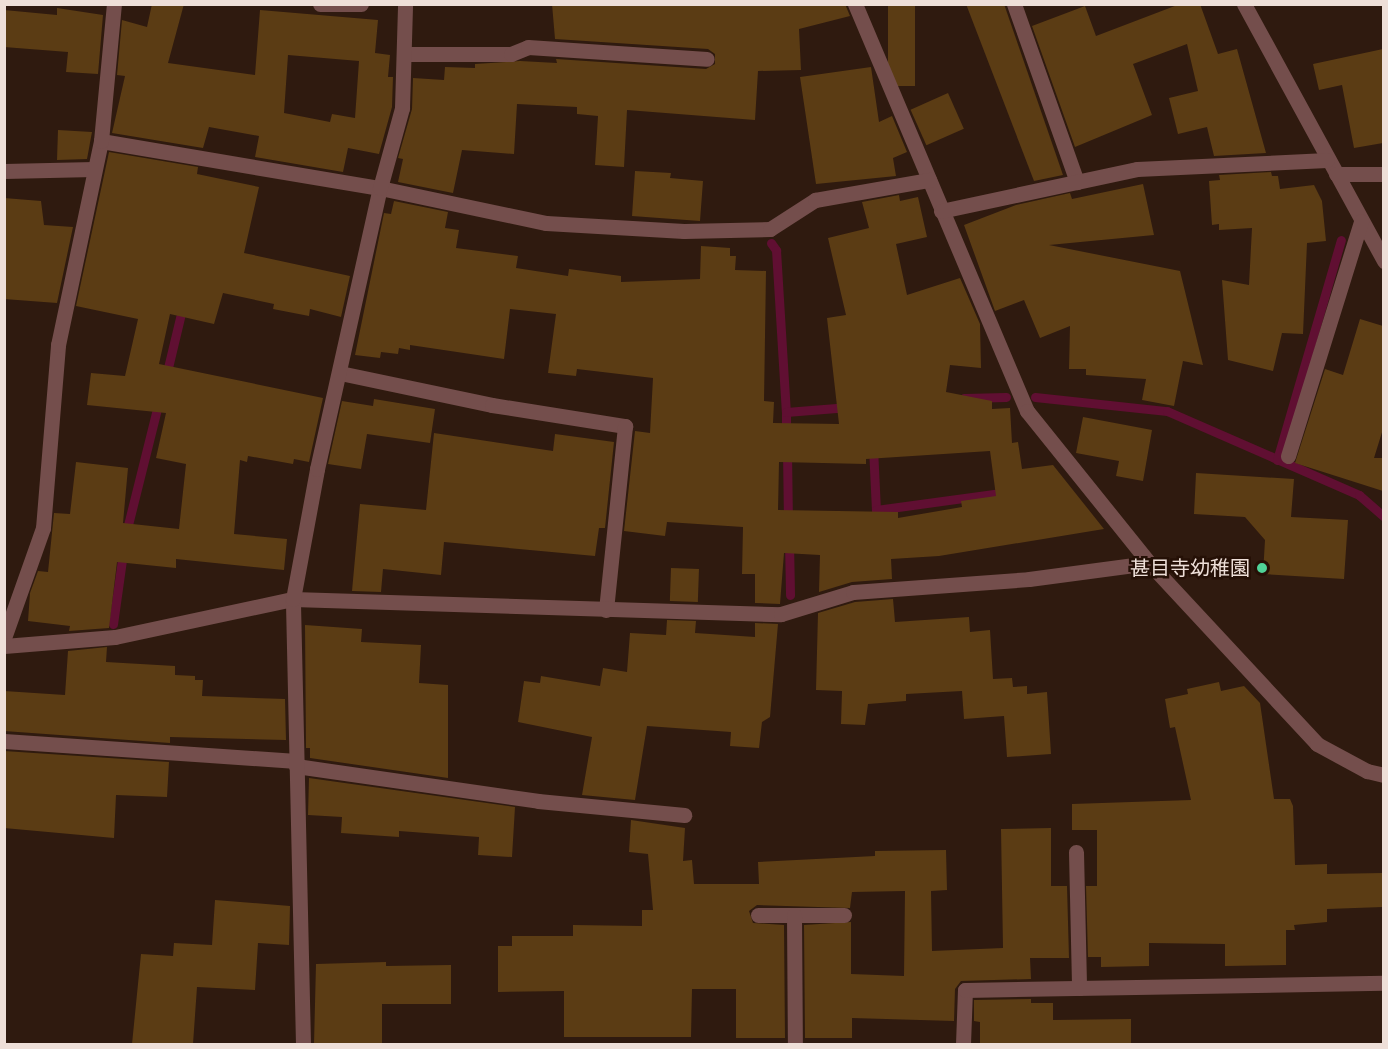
<!DOCTYPE html>
<html>
<head>
<meta charset="utf-8">
<style>
  body { margin:0 }
  #map { position:relative; width:1388px; height:1049px; overflow:hidden; background:#2f1a0f; font-family:"Nunito Sans","Noto Sans JP",sans-serif }
  div>[style] { position:absolute }
  [style*='--x'] { left:calc(var(--x)*1px); top:calc(var(--y)*1px); width:calc(var(--w)*1px); rotate:calc(var(--a)*1deg) }
  .stream>* { height:9px; margin:-4.5px; padding:0 4.5px; transform-origin:4.5px; border-radius:4.5px; background:#600f32 }
  .building>* { inset:0; background:#5b3c14; transform-origin:0 0 }
  .minor>* { height:15px; margin:-7.5px; padding:0 7.5px; transform-origin:7.5px; border-radius:7.5px; background:#744e4c }
  .dots>* { width:16px; height:16px; translate:-50% -50%; box-sizing:border-box; border:3px solid #251006; border-radius:50% }
  span { translate:-50% -50%; white-space:nowrap; text-align:center; line-height:1.15; -webkit-text-stroke:5px #251006; paint-order:stroke }
  .poi-label { font-size:20px; color:#eedfd8 }
  .right { translate:-100% -50%; text-align:right }
  .frame { position:absolute; inset:0; border:6px solid #eedfd8; pointer-events:none }
</style>
</head>
<body>
<div id="map">
  <div class="stream">
    <i style="--x:771;--y:243;--w:9;--a:54"></i>
    <i style="--x:776;--y:250;--w:162;--a:86.5"></i>
    <i style="--x:166;--y:376;--w:73;--a:-76.5"></i>
    <i style="--x:1035;--y:397;--w:133;--a:6.1"></i>
    <i style="--x:1167;--y:411;--w:210;--a:23.6"></i>
    <i style="--x:1359;--y:495;--w:33;--a:41"></i>
    <i style="--x:964;--y:398;--w:42;--a:-1.4"></i>
    <i style="--x:786;--y:434;--w:22;--a:-90"></i>
    <i style="--x:786;--y:412;--w:63;--a:-4.5"></i>
    <i style="--x:873;--y:447;--w:63;--a:87.3"></i>
    <i style="--x:876;--y:510;--w:132;--a:-7.8"></i>
    <i style="--x:787;--y:451;--w:70;--a:89.2"></i>
    <i style="--x:1277;--y:460;--w:229;--a:-73.8"></i>
    <i style="--x:126;--y:533;--w:136;--a:-76"></i>
    <i style="--x:789;--y:541;--w:54;--a:88.9"></i>
    <i style="--x:113;--y:624;--w:72;--a:-82"></i>
  </div>
  <div class="building">
    <i style="clip-path:polygon(evenodd,152px 4px,184px 4px,168px 63px,255px 75px,260px 10px,378px 20px,375px 53px,390px 55px,388px 77px,393px 77px,392px 107px,379px 154px,348px 148px,343px 172px,255px 157px,259px 136px,209px 127px,203px 148px,112px 133px,125px 76px,117px 75px,122px 20px,147px 27px,152px 4px,288px 55px,359px 61px,355px 118px,332px 114px,330px 122px,284px 113px,288px 55px)"></i>
    <i style="clip-path:polygon(552px 4px,845px 4px,850px 16px,799px 29px,801px 70px,758px 71px,755px 120px,627px 110px,624px 167px,595px 165px,598px 116px,577px 114px,577px 107px,517px 104px,514px 154px,462px 150px,453px 193px,398px 182px,403px 159px,398px 158px,412px 109px,413px 78px,444px 80px,445px 67px,475px 68px,475px 64px,520px 61px,557px 63px,556px 59px,706px 69px,715px 64px,715px 54px,708px 49px,555px 39px)"></i>
    <i style="left:888px;top:4px;width:27px;height:82px"></i>
    <i style="clip-path:polygon(966px 4px,1004px 4px,1063px 175px,1034px 181px)"></i>
    <i style="clip-path:polygon(1180px 4px,1200px 4px,1218px 54px,1237px 49px,1266px 153px,1214px 156px,1207px 127px,1178px 134px,1169px 98px,1198px 91px,1187px 44px,1133px 64px,1152px 115px,1075px 147px,1032px 26px,1085px 6px,1096px 36px)"></i>
    <i style="clip-path:polygon(57px 8px,103px 15px,98px 74px,66px 72px,68px 52px,4px 47px,4px 10px,57px 15px)"></i>
    <i style="clip-path:polygon(1383px 49px,1383px 143px,1354px 148px,1342px 85px,1319px 90px,1313px 64px)"></i>
    <i style="clip-path:polygon(871px 67px,879px 122px,892px 116px,907px 152px,893px 158px,896px 176px,816px 184px,800px 77px)"></i>
    <i style="left:948px;top:93px;width:39px;height:41px;rotate:66deg"></i>
    <i style="clip-path:polygon(58px 130px,92px 132px,87px 159px,57px 160px)"></i>
    <i style="clip-path:polygon(109px 152px,198px 167px,197px 174px,259px 187px,244px 253px,350px 276px,341px 317px,310px 309px,309px 316px,273px 309px,274px 304px,223px 293px,214px 324px,170px 314px,159px 364px,323px 398px,309px 462px,294px 459px,293px 464px,248px 456px,247px 462px,240px 460px,234px 534px,287px 539px,284px 570px,176px 559px,176px 568px,117px 562px,109px 628px,69px 631px,70px 626px,28px 621px,30px 593px,38px 571px,48px 572px,54px 513px,70px 514px,76px 462px,128px 468px,123px 523px,179px 529px,186px 464px,156px 458px,166px 413px,87px 405px,91px 373px,125px 376px,138px 319px,76px 306px)"></i>
    <i style="clip-path:polygon(635px 171px,671px 173px,670px 178px,703px 181px,700px 221px,632px 216px)"></i>
    <i style="clip-path:polygon(1271px 172px,1272px 176px,1278px 176px,1280px 189px,1314px 185px,1322px 201px,1326px 241px,1307px 243px,1303px 334px,1282px 333px,1273px 371px,1228px 360px,1222px 280px,1249px 285px,1252px 228px,1219px 230px,1219px 224px,1212px 225px,1209px 181px,1220px 180px,1219px 175px)"></i>
    <i style="clip-path:polygon(1143px 184px,1154px 235px,1049px 245px,1180px 271px,1203px 365px,1183px 361px,1174px 406px,1142px 400px,1146px 379px,1086px 375px,1086px 369px,1069px 369px,1070px 326px,1040px 338px,1024px 300px,995px 311px,964px 225px,1016px 205px,1070px 193px,1072px 199px)"></i>
    <i style="clip-path:polygon(evenodd,899px 195px,900px 201px,918px 197px,927px 237px,896px 244px,907px 295px,960px 278px,980px 324px,981px 368px,950px 365px,946px 392px,992px 401px,992px 409px,1010px 408px,1012px 443px,1018px 442px,1022px 469px,1053px 465px,1104px 529px,939px 556px,891px 559px,892px 579px,852px 582px,819px 592px,820px 555px,784px 553px,780px 604px,755px 603px,755px 574px,742px 574px,743px 527px,667px 522px,665px 536px,624px 531px,635px 431px,650px 433px,653px 378px,577px 369px,576px 376px,548px 373px,556px 314px,510px 309px,504px 359px,410px 345px,410px 350px,399px 348px,398px 354px,381px 352px,380px 358px,355px 355px,384px 213px,391px 214px,394px 201px,448px 212px,445px 228px,459px 230px,456px 248px,518px 256px,516px 268px,568px 276px,569px 269px,621px 276px,621px 282px,700px 279px,701px 246px,730px 248px,730px 256px,736px 256px,735px 270px,766px 271px,764px 401px,774px 402px,773px 423px,839px 424px,827px 318px,846px 315px,828px 238px,869px 228px,862px 202px,899px 195px,990px 451px,996px 496px,961px 501px,962px 507px,898px 518px,898px 512px,778px 510px,779px 462px,866px 464px,866px 459px,990px 451px)"></i>
    <i style="clip-path:polygon(4px 198px,41px 201px,44px 225px,73px 227px,57px 303px,4px 299px)"></i>
    <i style="clip-path:polygon(1360px 319px,1383px 326px,1383px 429px,1374px 458px,1383px 458px,1383px 491px,1295px 463px,1325px 369px,1343px 375px)"></i>
    <i style="clip-path:polygon(374px 399px,435px 409px,430px 443px,367px 434px,361px 469px,328px 464px,342px 401px,373px 406px)"></i>
    <i style="clip-path:polygon(1083px 417px,1152px 430px,1143px 481px,1116px 476px,1119px 461px,1076px 453px)"></i>
    <i style="clip-path:polygon(434px 433px,553px 451px,555px 434px,614px 442px,605px 528px,599px 528px,595px 556px,444px 542px,441px 575px,383px 569px,381px 592px,352px 591px,360px 504px,426px 510px)"></i>
    <i style="clip-path:polygon(1196px 473px,1294px 479px,1291px 517px,1348px 520px,1344px 579px,1263px 574px,1265px 540px,1245px 517px,1194px 514px)"></i>
    <i style="left:671px;top:568px;width:28px;height:33px;rotate:2deg"></i>
    <i style="clip-path:polygon(893px 599px,895px 622px,969px 617px,970px 632px,990px 630px,993px 679px,1012px 678px,1013px 687px,1027px 686px,1027px 694px,1047px 692px,1051px 754px,1007px 757px,1004px 716px,964px 719px,962px 691px,906px 694px,906px 701px,868px 704px,865px 725px,841px 724px,842px 691px,816px 690px,818px 613px,855px 602px)"></i>
    <i style="clip-path:polygon(667px 620px,696px 621px,695px 633px,755px 637px,755px 623px,778px 624px,770px 717px,762px 722px,759px 748px,730px 746px,731px 732px,647px 726px,635px 800px,582px 795px,592px 737px,518px 722px,524px 681px,540px 683px,541px 676px,600px 686px,603px 668px,627px 672px,630px 633px,666px 635px)"></i>
    <i style="clip-path:polygon(305px 625px,362px 629px,361px 642px,421px 645px,419px 683px,448px 685px,448px 778px,310px 758px,310px 748px,306px 748px)"></i>
    <i style="clip-path:polygon(107px 647px,106px 662px,175px 666px,175px 675px,195px 676px,195px 680px,203px 680px,202px 696px,285px 699px,286px 740px,170px 737px,170px 743px,4px 731px,4px 691px,65px 695px,68px 651px)"></i>
    <i style="clip-path:polygon(1219px 682px,1221px 691px,1244px 686px,1260px 703px,1274px 799px,1290px 799px,1293px 806px,1295px 865px,1327px 864px,1327px 874px,1383px 873px,1383px 907px,1327px 909px,1327px 922px,1294px 925px,1295px 930px,1286px 930px,1286px 965px,1225px 966px,1225px 944px,1149px 943px,1149px 966px,1101px 967px,1101px 957px,1088px 957px,1086px 886px,1097px 886px,1097px 830px,1072px 830px,1072px 804px,1191px 800px,1175px 727px,1170px 728px,1165px 699px,1188px 694px,1187px 689px)"></i>
    <i style="clip-path:polygon(4px 751px,169px 762px,167px 797px,116px 795px,114px 838px,4px 828px)"></i>
    <i style="clip-path:polygon(309px 778px,515px 807px,512px 857px,478px 855px,479px 837px,399px 831px,399px 837px,341px 833px,342px 817px,308px 815px)"></i>
    <i style="clip-path:polygon(631px 820px,685px 828px,683px 861px,692px 860px,694px 884px,759px 884px,758px 862px,875px 856px,875px 851px,946px 850px,947px 890px,931px 891px,932px 951px,1003px 948px,1001px 829px,1051px 828px,1051px 886px,1067px 886px,1069px 958px,1030px 958px,1031px 979px,961px 981px,955px 989px,954px 1021px,852px 1018px,852px 1038px,805px 1038px,804px 925px,851px 922px,851px 974px,904px 976px,905px 891px,852px 892px,850px 908px,757px 905px,749px 911px,753px 923px,784px 925px,785px 1038px,736px 1038px,736px 989px,692px 989px,691px 1037px,564px 1037px,564px 991px,498px 992px,498px 946px,512px 946px,512px 936px,573px 936px,573px 925px,642px 926px,642px 910px,653px 910px,648px 854px,629px 852px)"></i>
    <i style="clip-path:polygon(215px 900px,290px 906px,289px 945px,258px 943px,255px 990px,197px 987px,193px 1044px,132px 1044px,141px 954px,173px 956px,174px 943px,212px 945px)"></i>
    <i style="clip-path:polygon(386px 962px,386px 966px,451px 965px,451px 1004px,382px 1004px,382px 1044px,314px 1044px,316px 964px)"></i>
    <i style="clip-path:polygon(1031px 999px,1031px 1003px,1053px 1003px,1053px 1020px,1131px 1019px,1131px 1044px,980px 1044px,980px 1022px,974px 1021px,974px 1000px)"></i>
  </div>
  <div class="minor">
    <i style="--x:320;--y:4;--w:41;--a:0"></i>
    <i style="--x:855;--y:4;--w:442;--a:67.1"></i>
    <i style="--x:1027;--y:411;--w:195;--a:51.2"></i>
    <i style="--x:1149;--y:563;--w:247;--a:47.1"></i>
    <i style="--x:1317;--y:744;--w:57;--a:28.4"></i>
    <i style="--x:1367;--y:771;--w:17;--a:13"></i>
    <i style="--x:1014;--y:4;--w:189;--a:70.5"></i>
    <i style="--x:1244;--y:4;--w:293;--a:61.4"></i>
    <i style="--x:405;--y:54;--w:106;--a:0"></i>
    <i style="--x:511;--y:54;--w:18;--a:-22"></i>
    <i style="--x:528;--y:47;--w:179;--a:3.8"></i>
    <i style="--x:101;--y:141;--w:283;--a:9.6"></i>
    <i style="--x:380;--y:188;--w:170;--a:11.9"></i>
    <i style="--x:546;--y:223;--w:138;--a:3.3"></i>
    <i style="--x:684;--y:231;--w:86;--a:-1.3"></i>
    <i style="--x:770;--y:229;--w:54;--a:-32.8"></i>
    <i style="--x:815;--y:200;--w:116;--a:-10"></i>
    <i style="--x:4;--y:171;--w:90;--a:-1.3"></i>
    <i style="--x:1336;--y:174;--w:48;--a:0"></i>
    <i style="--x:941;--y:211;--w:200;--a:-12.1"></i>
    <i style="--x:1137;--y:169;--w:190;--a:-2.7"></i>
    <i style="--x:340;--y:373;--w:155;--a:11.9"></i>
    <i style="--x:492;--y:405;--w:135;--a:9"></i>
    <i style="--x:625;--y:426;--w:185;--a:95.9"></i>
    <i style="--x:1288;--y:456;--w:246;--a:-72.7"></i>
    <i style="--x:4;--y:638;--w:117;--a:-70.5"></i>
    <i style="--x:43;--y:528;--w:184;--a:-85.3"></i>
    <i style="--x:58;--y:345;--w:208;--a:-78.1"></i>
    <i style="--x:101;--y:141;--w:138;--a:-84.6"></i>
    <i style="--x:4;--y:646;--w:111;--a:-4.6"></i>
    <i style="--x:115;--y:637;--w:182;--a:-12.1"></i>
    <i style="--x:293;--y:599;--w:488;--a:1.8"></i>
    <i style="--x:781;--y:614;--w:75;--a:-17"></i>
    <i style="--x:853;--y:592;--w:176;--a:-4.2"></i>
    <i style="--x:1029;--y:579;--w:121;--a:-7.6"></i>
    <i style="--x:4;--y:741;--w:293;--a:3.9"></i>
    <i style="--x:296;--y:766;--w:245;--a:8.2"></i>
    <i style="--x:538;--y:801;--w:147;--a:5.5"></i>
    <i style="--x:1076;--y:852;--w:136;--a:88.7"></i>
    <i style="--x:758;--y:915;--w:86;--a:0"></i>
    <i style="--x:794;--y:915;--w:129;--a:89.6"></i>
    <i style="--x:303;--y:1044;--w:445;--a:-91.3"></i>
    <i style="--x:293;--y:599;--w:132;--a:-79.5"></i>
    <i style="--x:317;--y:469;--w:288;--a:-77.4"></i>
    <i style="--x:380;--y:188;--w:83;--a:-74.6"></i>
    <i style="--x:402;--y:108;--w:104;--a:-88.3"></i>
    <i style="--x:963;--y:1044;--w:54;--a:-87.9"></i>
    <i style="--x:965;--y:990;--w:419;--a:-1"></i>
  </div>
  <div class="dots">
    <i style="left:1262px;top:568px;background:#50d398"></i>
  </div>
  <div class="poi-label">
    <span class="right" style="left:1250px;top:568px">甚目寺幼稚園</span>
  </div>
  <div class="frame"></div>
</div>
</body>
</html>
